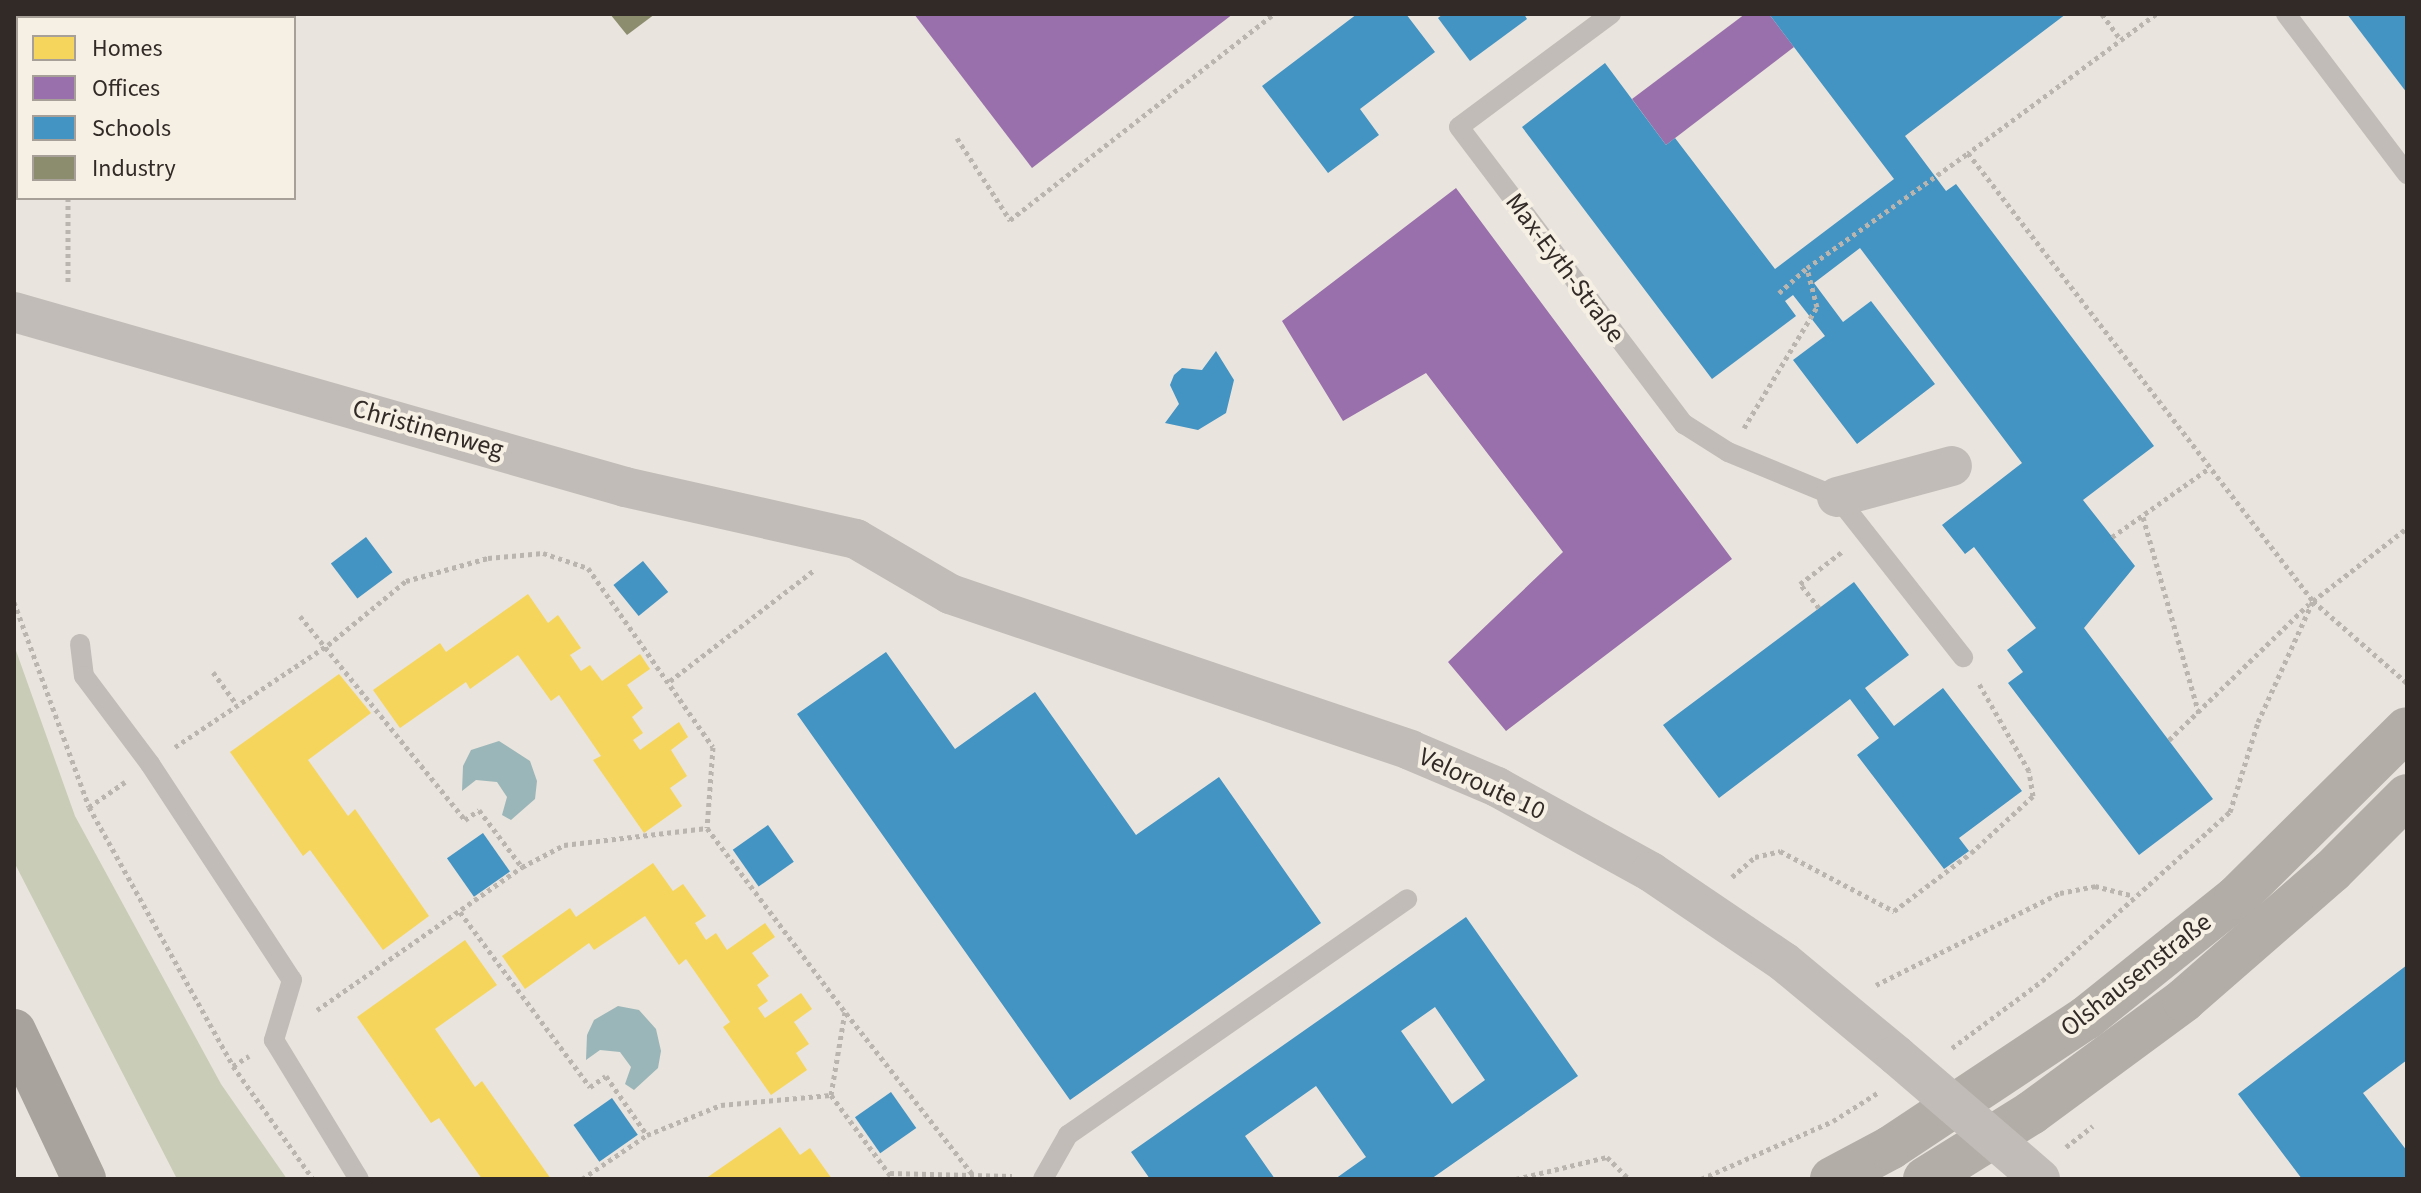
<!DOCTYPE html>
<html>
<head>
<meta charset="utf-8">
<style>
  body { margin:0 }
  #map { position:relative; width:2421px; height:1193px; overflow:hidden; background:#e9e4dd; font-family:"Source Sans 3",sans-serif }
  div>[style] { position:absolute }
  [style*='--x'] { left:calc(var(--x)*1px); top:calc(var(--y)*1px); width:calc(var(--w)*1px); rotate:calc(var(--a)*1deg) }
  .green>* { inset:0; background:#c9cdb8 }
  .water>* { inset:0; background:#9bb6b8 }
  .homes>* { inset:0; background:#f6d55c }
  .offices>* { inset:0; background:#9970ab }
  .schools>* { inset:0; background:#4393c3; transform-origin:0 0 }
  .industry>* { inset:0; background:#8c8c6e }
  .path>* { height:5px; margin-top:-2.5px; transform-origin:0; background:repeating-linear-gradient(90deg,#bab5af 0 4px,transparent 0 8px) }
  .lane>* { height:20px; margin:-10px; padding:0 10px; transform-origin:10px; border-radius:10px; background:#c1bcb7 }
  .street>* { height:40px; margin:-20px; padding:0 20px; transform-origin:20px; border-radius:20px; background:#c1bcb7 }
  .secondary>* { height:44px; margin:-22px; padding:0 22px; transform-origin:22px; border-radius:22px; background:#b2ada7 }
  .highway>* { height:44px; margin:-22px; padding:0 22px; transform-origin:22px; border-radius:22px; background:#a8a39c }
  .street-bridge>* { height:40px; margin:-20px; padding:0 20px; transform-origin:20px; border-radius:20px; background:#c1bcb7 }
  span { translate:-50% -50%; white-space:nowrap; text-align:center; line-height:1.15; -webkit-text-stroke:8px #f6efe4; paint-order:stroke }
  .street-label { font-size:26px; color:#312a26 }
  .frame { position:absolute; inset:0; border:16px solid #312a26; pointer-events:none }
  .legend { position:absolute; left:16px; top:16px; width:280px; height:184px; box-sizing:border-box; background:#f6efe4; border:2px solid #a7a098; margin:0; padding:10px 14px; list-style:none; font-size:24px; color:#312a26 }
  .legend li { display:flex; align-items:center; gap:16px; height:40px }
  .legend b { width:40px; border:2px solid #a7a098 }
</style>
</head>
<body>
<div id="map">
  <div class="green">
    <i style="clip-path:polygon(14px 645px,75px 816px,221px 1084px,287px 1179px,177px 1179px,14px 862px)"></i>
  </div>
  <div class="water">
    <i style="clip-path:polygon(499px 741px,530px 761px,537px 781px,535px 799px,511px 820px,502px 815px,507px 797px,497px 782px,476px 780px,462px 791px,463px 766px,471px 750px)"></i>
    <i style="clip-path:polygon(618px 1006px,639px 1010px,656px 1029px,661px 1051px,658px 1068px,634px 1090px,625px 1084px,631px 1067px,620px 1052px,600px 1050px,586px 1060px,587px 1035px,594px 1020px)"></i>
  </div>
  <div class="homes">
    <i style="clip-path:polygon(528px 594px,548px 623px,558px 615px,581px 648px,570px 655px,581px 671px,590px 665px,602px 681px,640px 654px,650px 669px,627px 685px,643px 708px,632px 717px,643px 733px,633px 740px,640px 750px,679px 722px,688px 737px,671px 750px,687px 776px,670px 788px,682px 806px,644px 833px,593px 760px,601px 756px,559px 695px,551px 701px,518px 655px,470px 689px,466px 682px,400px 728px,373px 690px,440px 643px,446px 652px)"></i>
    <i style="clip-path:polygon(339px 674px,371px 713px,308px 760px,348px 816px,355px 809px,429px 916px,383px 950px,310px 850px,303px 856px,230px 752px)"></i>
    <i style="clip-path:polygon(653px 863px,673px 891px,683px 884px,706px 916px,695px 923px,706px 940px,716px 933px,727px 950px,765px 923px,775px 937px,752px 953px,769px 976px,757px 985px,768px 1001px,758px 1008px,765px 1018px,801px 993px,812px 1009px,794px 1022px,809px 1044px,796px 1053px,807px 1070px,771px 1095px,723px 1027px,730px 1022px,686px 959px,679px 965px,645px 916px,594px 950px,589px 943px,525px 989px,502px 956px,570px 908px,576px 917px)"></i>
    <i style="clip-path:polygon(465px 940px,497px 985px,435px 1029px,475px 1087px,482px 1081px,551px 1179px,482px 1179px,439px 1118px,431px 1123px,357px 1017px)"></i>
    <i style="clip-path:polygon(780px 1127px,800px 1155px,810px 1148px,832px 1179px,705px 1179px)"></i>
  </div>
  <div class="offices">
    <i style="clip-path:polygon(914px 14px,1233px 14px,1032px 168px)"></i>
    <i style="clip-path:polygon(1745px 14px,1769px 14px,1794px 47px,1666px 145px,1632px 99px)"></i>
    <i style="clip-path:polygon(1456px 188px,1732px 559px,1506px 731px,1448px 662px,1563px 552px,1426px 373px,1343px 421px,1282px 321px)"></i>
  </div>
  <div class="schools">
    <i style="clip-path:polygon(1357px 14px,1406px 14px,1435px 52px,1360px 109px,1379px 135px,1328px 173px,1262px 86px)"></i>
    <i style="clip-path:polygon(1443px 14px,1524px 14px,1527px 19px,1470px 61px,1438px 18px)"></i>
    <i style="clip-path:polygon(1769px 14px,2066px 14px,1905px 136px,1946px 191px,1956px 184px,2154px 446px,2083px 500px,2135px 566px,2084px 628px,2213px 799px,2139px 855px,2008px 683px,2023px 672px,2007px 650px,2036px 628px,1974px 547px,1965px 554px,1942px 525px,2022px 463px,1860px 248px,1814px 283px,1843px 322px,1871px 301px,1935px 384px,1857px 444px,1793px 360px,1825px 336px,1793px 295px,1785px 301px,1796px 316px,1712px 379px,1522px 127px,1605px 63px,1666px 145px,1675px 138px,1775px 269px,1894px 179px)"></i>
    <i style="clip-path:polygon(2347px 14px,2407px 14px,2407px 93px)"></i>
    <i style="clip-path:polygon(1216px 351px,1234px 380px,1226px 413px,1198px 430px,1165px 423px,1179px 404px,1170px 385px,1174px 375px,1182px 368px,1202px 370px)"></i>
    <i style="left:366px;top:537px;width:44px;height:44px;rotate:53deg"></i>
    <i style="left:643px;top:561px;width:40px;height:38px;rotate:51deg"></i>
    <i style="clip-path:polygon(1854px 582px,1909px 655px,1865px 688px,1894px 726px,1943px 688px,2022px 791px,1959px 838px,1969px 851px,1944px 869px,1857px 755px,1879px 738px,1850px 699px,1719px 798px,1663px 725px)"></i>
    <i style="clip-path:polygon(886px 652px,955px 749px,1035px 692px,1136px 835px,1219px 777px,1321px 923px,1070px 1100px,797px 714px)"></i>
    <i style="left:768px;top:825px;width:45px;height:43px;rotate:55deg"></i>
    <i style="left:483px;top:833px;width:47px;height:44px;rotate:55deg"></i>
    <i style="clip-path:polygon(evenodd,1466px 917px,1578px 1076px,1431px 1179px,1335px 1179px,1366px 1157px,1316px 1086px,1245px 1136px,1275px 1179px,1150px 1179px,1131px 1152px,1466px 917px,1435px 1007px,1485px 1080px,1452px 1104px,1401px 1031px,1435px 1007px)"></i>
    <i style="clip-path:polygon(2407px 965px,2407px 1060px,2363px 1093px,2407px 1151px,2407px 1179px,2302px 1179px,2238px 1094px)"></i>
    <i style="left:891px;top:1092px;width:44px;height:44px;rotate:55deg"></i>
    <i style="left:612px;top:1098px;width:45px;height:47px;rotate:55deg"></i>
  </div>
  <div class="industry">
    <i style="clip-path:polygon(60px 14px,133px 14px,61px 18px)"></i>
    <i style="clip-path:polygon(610px 14px,655px 14px,627px 35px)"></i>
  </div>
  <div class="path">
    <i style="--x:2102;--y:14;--w:32;--a:54"></i>
    <i style="--x:2156;--y:14;--w:234;--a:143.5"></i>
    <i style="--x:1968;--y:153;--w:565;--a:52.4"></i>
    <i style="--x:2313;--y:601;--w:125;--a:41.1"></i>
    <i style="--x:14;--y:40;--w:4;--a:0"></i>
    <i style="--x:957;--y:138;--w:98;--a:57.1"></i>
    <i style="--x:1010;--y:220;--w:335;--a:-38"></i>
    <i style="--x:68;--y:198;--w:87;--a:90"></i>
    <i style="--x:1779;--y:293;--w:38;--a:-42"></i>
    <i style="--x:1744;--y:428;--w:141;--a:-58.9"></i>
    <i style="--x:1817;--y:307;--w:40;--a:-104.4"></i>
    <i style="--x:1807;--y:268;--w:198;--a:-35.5"></i>
    <i style="--x:2143;--y:517;--w:204;--a:74.1"></i>
    <i style="--x:2112;--y:537;--w:118;--a:-35.3"></i>
    <i style="--x:14;--y:602;--w:218;--a:69.9"></i>
    <i style="--x:89;--y:807;--w:296;--a:60.9"></i>
    <i style="--x:233;--y:1066;--w:138;--a:54.7"></i>
    <i style="--x:1819;--y:608;--w:31;--a:-128"></i>
    <i style="--x:1800;--y:584;--w:54;--a:-37.5"></i>
    <i style="--x:300;--y:616;--w:262;--a:51"></i>
    <i style="--x:465;--y:820;--w:17;--a:-36"></i>
    <i style="--x:479;--y:810;--w:71;--a:53"></i>
    <i style="--x:213;--y:672;--w:39;--a:54"></i>
    <i style="--x:670;--y:681;--w:182;--a:-37.6"></i>
    <i style="--x:2169;--y:740;--w:195;--a:-44.2"></i>
    <i style="--x:175;--y:747;--w:184;--a:-33.7"></i>
    <i style="--x:328;--y:645;--w:101;--a:-39.4"></i>
    <i style="--x:406;--y:581;--w:85;--a:-15.7"></i>
    <i style="--x:488;--y:558;--w:55;--a:-5.2"></i>
    <i style="--x:543;--y:553;--w:47;--a:18.4"></i>
    <i style="--x:588;--y:568;--w:218;--a:55.1"></i>
    <i style="--x:713;--y:747;--w:81;--a:94.2"></i>
    <i style="--x:707;--y:828;--w:230;--a:53.1"></i>
    <i style="--x:845;--y:1012;--w:84;--a:99.6"></i>
    <i style="--x:831;--y:1095;--w:104;--a:53.6"></i>
    <i style="--x:89;--y:807;--w:44;--a:-34.8"></i>
    <i style="--x:1732;--y:877;--w:30;--a:-41"></i>
    <i style="--x:1755;--y:857;--w:26;--a:-13"></i>
    <i style="--x:1780;--y:851;--w:129;--a:27.8"></i>
    <i style="--x:1894;--y:911;--w:96;--a:-37"></i>
    <i style="--x:1971;--y:853;--w:84;--a:-42.6"></i>
    <i style="--x:2033;--y:796;--w:25;--a:-99"></i>
    <i style="--x:2029;--y:771;--w:103;--a:-119.8"></i>
    <i style="--x:460;--y:912;--w:218;--a:53.4"></i>
    <i style="--x:590;--y:1087;--w:19;--a:-35"></i>
    <i style="--x:606;--y:1076;--w:72;--a:55.2"></i>
    <i style="--x:1876;--y:985;--w:206;--a:-26.6"></i>
    <i style="--x:2060;--y:893;--w:36;--a:-11"></i>
    <i style="--x:2095;--y:886;--w:40;--a:14.4"></i>
    <i style="--x:317;--y:1010;--w:250;--a:-34.9"></i>
    <i style="--x:522;--y:867;--w:47;--a:-27.6"></i>
    <i style="--x:564;--y:845;--w:144;--a:-6.8"></i>
    <i style="--x:846;--y:1013;--w:207;--a:51.9"></i>
    <i style="--x:1952;--y:1048;--w:112;--a:-36.7"></i>
    <i style="--x:2042;--y:981;--w:253;--a:-42"></i>
    <i style="--x:2230;--y:812;--w:94;--a:-72.7"></i>
    <i style="--x:2258;--y:722;--w:133;--a:-65.6"></i>
    <i style="--x:2313;--y:601;--w:119;--a:-37.8"></i>
    <i style="--x:233;--y:1066;--w:19;--a:-32"></i>
    <i style="--x:2066;--y:1147;--w:34;--a:-38"></i>
    <i style="--x:890;--y:1173;--w:122;--a:1.4"></i>
    <i style="--x:582;--y:1179;--w:78;--a:-34.1"></i>
    <i style="--x:647;--y:1135;--w:80;--a:-22.1"></i>
    <i style="--x:721;--y:1105;--w:110;--a:-5.2"></i>
    <i style="--x:1516;--y:1179;--w:94;--a:-13.6"></i>
    <i style="--x:1607;--y:1157;--w:31;--a:45"></i>
    <i style="--x:1701;--y:1179;--w:144;--a:-23.7"></i>
    <i style="--x:1833;--y:1121;--w:54;--a:-32.2"></i>
  </div>
  <div class="lane">
    <i style="--x:1611;--y:14;--w:189;--a:143.4"></i>
    <i style="--x:1459;--y:127;--w:373;--a:52.9"></i>
    <i style="--x:1684;--y:424;--w:52;--a:32.5"></i>
    <i style="--x:1728;--y:452;--w:118;--a:22.4"></i>
    <i style="--x:1837;--y:497;--w:204;--a:51.8"></i>
    <i style="--x:2286;--y:14;--w:201;--a:52.9"></i>
    <i style="--x:80;--y:644;--w:32;--a:83"></i>
    <i style="--x:84;--y:676;--w:110;--a:53.1"></i>
    <i style="--x:150;--y:764;--w:258;--a:56.7"></i>
    <i style="--x:292;--y:980;--w:63;--a:106.7"></i>
    <i style="--x:274;--y:1040;--w:163;--a:58.6"></i>
    <i style="--x:1043;--y:1179;--w:51;--a:-60.4"></i>
    <i style="--x:1068;--y:1135;--w:413;--a:-34.8"></i>
  </div>
  <div class="street">
    <i style="--x:14;--y:312;--w:636;--a:15.98"></i>
    <i style="--x:625;--y:487;--w:237;--a:12.7"></i>
    <i style="--x:856;--y:539;--w:109;--a:30.3"></i>
    <i style="--x:950;--y:594;--w:486;--a:18.7"></i>
    <i style="--x:1410;--y:750;--w:95;--a:23"></i>
    <i style="--x:1497;--y:787;--w:176;--a:28.9"></i>
    <i style="--x:1651;--y:872;--w:161;--a:34.1"></i>
    <i style="--x:1784;--y:962;--w:146;--a:39.7"></i>
    <i style="--x:1837;--y:497;--w:119;--a:-15.1"></i>
  </div>
  <div class="secondary">
    <i style="--x:1832;--y:1179;--w:66;--a:-28.1"></i>
    <i style="--x:1890;--y:1148;--w:235;--a:-33.6"></i>
    <i style="--x:2086;--y:1018;--w:192;--a:-38.7"></i>
    <i style="--x:2236;--y:898;--w:240;--a:-44.7"></i>
    <i style="--x:1925;--y:1179;--w:125;--a:-31.9"></i>
    <i style="--x:2031;--y:1113;--w:190;--a:-36.4"></i>
    <i style="--x:2184;--y:1000;--w:196;--a:-41.1"></i>
    <i style="--x:2332;--y:871;--w:106;--a:-45"></i>
  </div>
  <div class="highway">
    <i style="--x:14;--y:1031;--w:164;--a:64.7"></i>
  </div>
  <div class="street-bridge">
    <i style="--x:1896;--y:1055;--w:190;--a:40.7"></i>
  </div>
  <div class="street-label">
    <span style="left:1565px;top:268px;rotate:53deg">Max-Eyth-Straße</span>
    <span style="left:428px;top:429px;rotate:16deg">Christinenweg</span>
    <span style="left:1482px;top:784px;rotate:25deg">Veloroute 10</span>
    <span style="left:2136px;top:975px;rotate:-38deg">Olshausenstraße</span>
  </div>
  <div class="frame"></div>
  <ul class="legend">
  <li><b style="height:22px;background:#f6d55c"></b>Homes</li>
  <li><b style="height:22px;background:#9970ab"></b>Offices</li>
  <li><b style="height:22px;background:#4393c3"></b>Schools</li>
  <li><b style="height:22px;background:#8c8c6e"></b>Industry</li>
  </ul>
</div>
</body>
</html>
